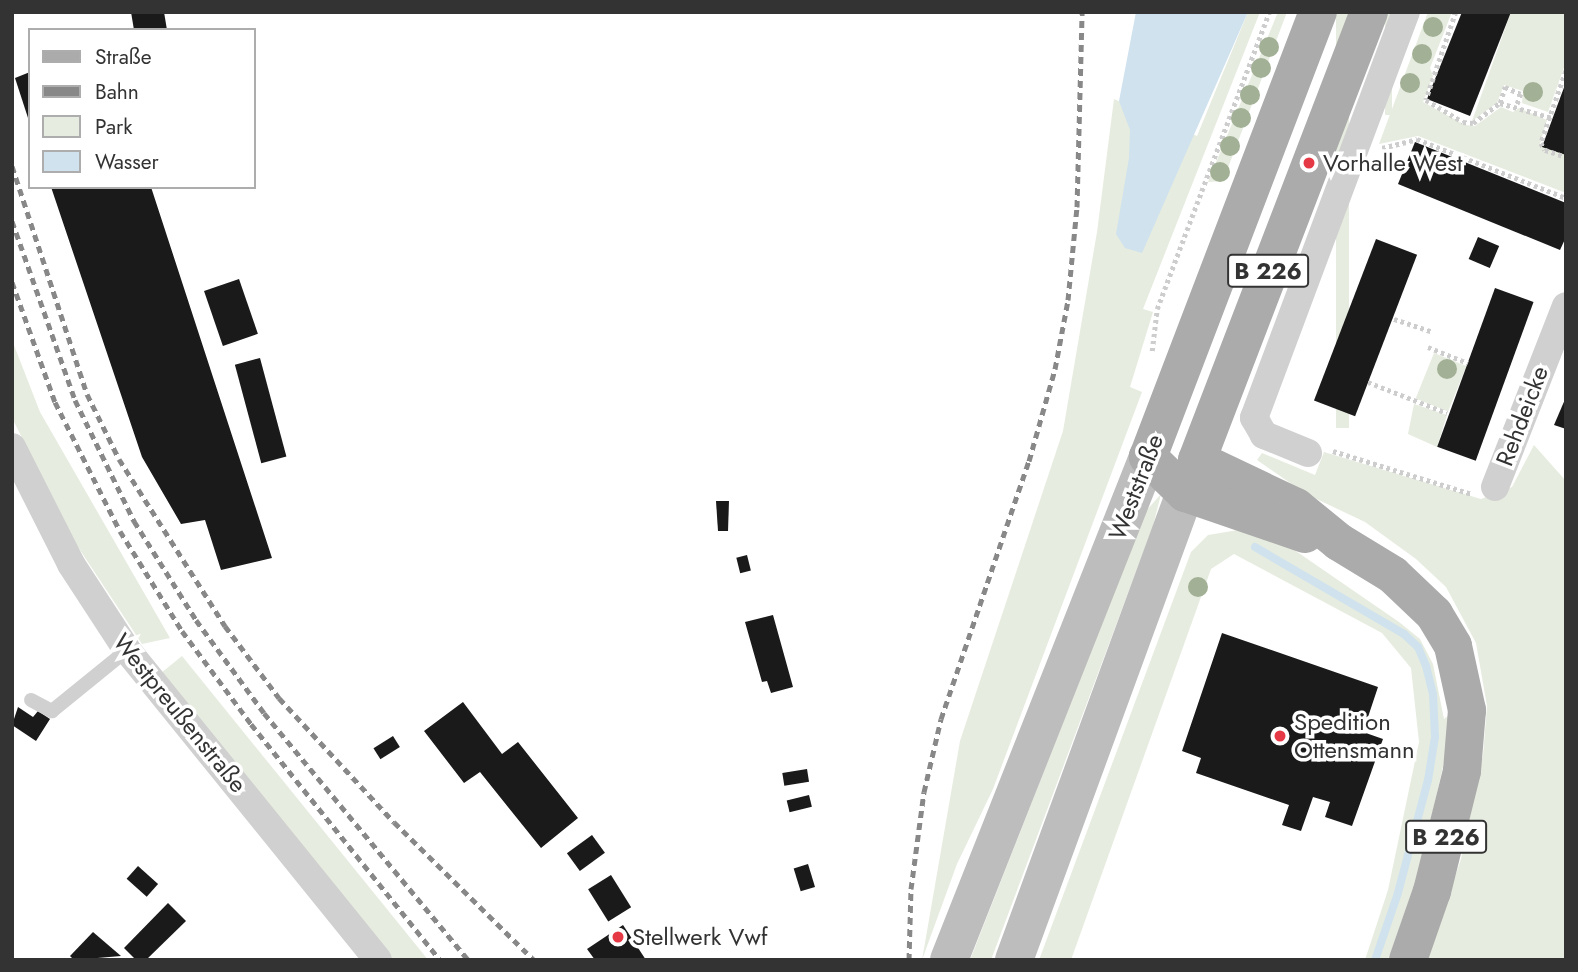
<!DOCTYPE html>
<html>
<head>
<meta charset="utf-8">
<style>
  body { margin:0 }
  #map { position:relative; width:1578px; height:972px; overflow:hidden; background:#fff; font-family:Jost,sans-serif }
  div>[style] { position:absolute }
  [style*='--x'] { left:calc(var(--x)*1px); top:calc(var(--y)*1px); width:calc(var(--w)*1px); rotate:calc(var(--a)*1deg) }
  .green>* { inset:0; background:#e6ecdf; transform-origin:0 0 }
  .water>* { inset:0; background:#cfe2ee }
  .stream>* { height:8px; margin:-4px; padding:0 4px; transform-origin:4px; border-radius:4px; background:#cfe2ee }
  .building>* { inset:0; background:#1a1a1a; transform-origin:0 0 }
  .path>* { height:4.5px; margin-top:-2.25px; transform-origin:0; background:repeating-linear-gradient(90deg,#cdcdcd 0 3.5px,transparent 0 7px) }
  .lane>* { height:14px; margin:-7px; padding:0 7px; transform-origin:7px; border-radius:7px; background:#d0d0d0 }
  .street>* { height:28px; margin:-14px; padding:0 14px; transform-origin:14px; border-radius:14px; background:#d0d0d0 }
  .secondary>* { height:38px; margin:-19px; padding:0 19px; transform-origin:19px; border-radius:19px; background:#bdbdbd }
  .primary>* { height:38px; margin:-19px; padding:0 19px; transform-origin:19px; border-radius:19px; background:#ababab }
  .rail>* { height:5px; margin-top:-2.5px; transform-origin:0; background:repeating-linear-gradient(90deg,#888 0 7px,transparent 0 12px) }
  .trees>* { width:20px; height:20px; margin:-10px; border-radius:50%; background:#a2b095 }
  .dots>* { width:19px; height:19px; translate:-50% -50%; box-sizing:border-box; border:4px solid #fff; border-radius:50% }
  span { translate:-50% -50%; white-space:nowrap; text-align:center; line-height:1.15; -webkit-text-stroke:7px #fff; paint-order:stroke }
  .shield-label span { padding:2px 5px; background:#fff; border:2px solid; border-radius:5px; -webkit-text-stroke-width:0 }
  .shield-label { font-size:23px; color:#333; font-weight:700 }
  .poi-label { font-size:24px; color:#333 }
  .left { translate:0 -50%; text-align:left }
  .street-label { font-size:24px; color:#333 }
  .frame { position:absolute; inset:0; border:14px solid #333; pointer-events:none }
  .legend { position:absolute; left:28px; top:28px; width:228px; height:161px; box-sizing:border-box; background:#fff; border:2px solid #adadad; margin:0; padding:9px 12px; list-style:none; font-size:21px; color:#333 }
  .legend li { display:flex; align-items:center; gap:14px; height:35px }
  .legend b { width:35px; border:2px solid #adadad }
</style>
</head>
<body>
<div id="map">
  <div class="green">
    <i style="clip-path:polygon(1248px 12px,1260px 12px,1143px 309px,1153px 312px,1130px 387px,1142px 392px,993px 789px,957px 864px,922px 960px,960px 741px,1063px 431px,1097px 232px,1114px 99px,1197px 136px)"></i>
    <i style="clip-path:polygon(1278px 12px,1287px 12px,1223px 181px,1208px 182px)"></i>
    <i style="left:1336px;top:12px;width:13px;height:416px"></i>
    <i style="left:1385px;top:12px;width:7px;height:103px"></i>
    <i style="clip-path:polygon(1428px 12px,1452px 12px,1430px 68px,1433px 76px,1423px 102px,1465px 125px,1475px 126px,1501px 107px,1513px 112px,1519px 108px,1547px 120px,1540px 144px,1566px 155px,1566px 193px,1418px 136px,1379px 144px)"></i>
    <i style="clip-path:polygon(1511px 12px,1566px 12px,1566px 62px,1548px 112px,1522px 103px,1523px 91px,1504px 85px,1497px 103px,1472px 121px)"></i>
    <i style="clip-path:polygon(12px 340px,40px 412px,170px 638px,142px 644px,76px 544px,12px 418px)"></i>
    <i style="left:1434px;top:353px;width:35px;height:49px;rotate:22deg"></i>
    <i style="clip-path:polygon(1414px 404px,1447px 415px,1437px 447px,1408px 434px)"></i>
    <i style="clip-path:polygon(1534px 445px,1566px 481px,1566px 960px,1427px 960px,1461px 859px,1483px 755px,1487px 706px,1476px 643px,1446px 587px,1416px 559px,1365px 522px,1306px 494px,1257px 460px,1262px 453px,1315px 475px,1324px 452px,1481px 499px,1512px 487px)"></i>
    <i style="clip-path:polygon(1161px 494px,1153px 526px,991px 960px,970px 960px,1146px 511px)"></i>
    <i style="clip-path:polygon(1238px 530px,1290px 547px,1399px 622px,1420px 639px,1433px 664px,1444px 719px,1448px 716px,1448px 745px,1419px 871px,1388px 960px,1365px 960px,1388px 890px,1419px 742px,1411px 668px,1382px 633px,1234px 554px,1211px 569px,1071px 960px,1039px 960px,1191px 552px,1208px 535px)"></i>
    <i style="left:182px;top:656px;width:389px;height:29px;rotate:51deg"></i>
  </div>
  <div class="water">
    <i style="clip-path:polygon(1136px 12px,1248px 12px,1142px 253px,1125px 248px,1116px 234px,1129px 158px,1130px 130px,1119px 101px)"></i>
  </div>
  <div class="stream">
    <i style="--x:1255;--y:547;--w:173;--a:30.3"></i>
    <i style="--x:1404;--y:634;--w:19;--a:43"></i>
    <i style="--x:1418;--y:647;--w:21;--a:67"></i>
    <i style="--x:1426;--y:666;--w:29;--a:76"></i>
    <i style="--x:1433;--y:694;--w:43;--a:87.3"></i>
    <i style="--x:1435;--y:737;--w:44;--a:99.2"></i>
    <i style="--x:1428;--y:780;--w:117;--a:104.9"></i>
    <i style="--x:1398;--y:893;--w:71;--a:108.9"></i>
  </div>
  <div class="building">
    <i style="clip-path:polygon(131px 12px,164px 12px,167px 30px,134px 30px)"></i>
    <i style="clip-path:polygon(1462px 12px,1511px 12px,1470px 116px,1427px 99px)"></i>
    <i style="clip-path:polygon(30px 72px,30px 121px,29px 121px,15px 78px)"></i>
    <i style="clip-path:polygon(1566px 82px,1566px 155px,1542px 147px)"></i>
    <i style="clip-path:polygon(1415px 142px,1566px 203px,1566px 237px,1560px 250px,1398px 184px)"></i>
    <i style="clip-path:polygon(51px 187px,151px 187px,272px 558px,221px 570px,205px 520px,181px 524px,142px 457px)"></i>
    <i style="left:1478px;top:237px;width:23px;height:24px;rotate:23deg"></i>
    <i style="left:1376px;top:239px;width:44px;height:173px;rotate:21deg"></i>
    <i style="left:239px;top:279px;width:58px;height:37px;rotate:71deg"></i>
    <i style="left:1495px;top:288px;width:41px;height:169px;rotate:20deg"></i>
    <i style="left:260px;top:358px;width:102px;height:26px;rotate:75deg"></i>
    <i style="clip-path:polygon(1566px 397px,1566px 429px,1554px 425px)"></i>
    <i style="clip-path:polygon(716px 501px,729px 501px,728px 531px,718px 531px)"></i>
    <i style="left:747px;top:555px;width:16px;height:11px;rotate:76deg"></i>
    <i style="clip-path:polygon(773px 615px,793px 687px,771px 693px,767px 681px,762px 682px,745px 622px)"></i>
    <i style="clip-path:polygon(1222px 633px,1378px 687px,1363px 732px,1383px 739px,1352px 826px,1325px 817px,1330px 802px,1313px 797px,1301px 831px,1282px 825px,1289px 805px,1196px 773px,1201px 758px,1182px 751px)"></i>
    <i style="clip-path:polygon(463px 702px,502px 754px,518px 742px,578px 818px,541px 848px,480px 772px,464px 783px,424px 731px)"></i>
    <i style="clip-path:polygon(18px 707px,33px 717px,38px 711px,50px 719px,36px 741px,12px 725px)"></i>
    <i style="left:393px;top:736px;width:13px;height:23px;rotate:58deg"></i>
    <i style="left:807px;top:769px;width:13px;height:25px;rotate:81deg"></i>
    <i style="left:809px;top:795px;width:12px;height:23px;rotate:76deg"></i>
    <i style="left:592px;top:835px;width:22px;height:31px;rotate:54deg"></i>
    <i style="left:808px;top:864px;width:24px;height:15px;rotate:73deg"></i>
    <i style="left:138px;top:866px;width:27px;height:17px;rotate:42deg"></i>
    <i style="left:611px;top:875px;width:38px;height:27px;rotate:58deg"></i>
    <i style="clip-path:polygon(168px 903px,186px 921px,146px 960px,136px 960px,124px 948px)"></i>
    <i style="clip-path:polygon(623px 925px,646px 960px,595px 960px,587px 949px)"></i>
    <i style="clip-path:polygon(93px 932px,121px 956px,74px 960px,70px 956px)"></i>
  </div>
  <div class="path">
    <i style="--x:1456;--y:12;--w:93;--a:108.8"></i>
    <i style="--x:1426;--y:100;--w:43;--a:30.7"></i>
    <i style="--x:1463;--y:122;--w:10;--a:6"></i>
    <i style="--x:1473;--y:123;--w:34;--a:-37"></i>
    <i style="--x:1500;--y:103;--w:54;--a:16.1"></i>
    <i style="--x:1566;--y:71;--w:76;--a:109.1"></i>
    <i style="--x:1541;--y:143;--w:8;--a:60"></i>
    <i style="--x:1545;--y:150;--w:22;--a:18"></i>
    <i style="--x:1500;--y:103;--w:17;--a:-73"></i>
    <i style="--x:1505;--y:87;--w:17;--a:24"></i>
    <i style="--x:1521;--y:94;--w:12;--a:110"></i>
    <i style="--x:1382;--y:148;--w:36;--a:-14"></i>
    <i style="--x:1417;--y:139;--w:160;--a:21.6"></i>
    <i style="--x:1394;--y:319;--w:41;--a:18.4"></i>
    <i style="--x:1428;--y:347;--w:43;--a:21.8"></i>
    <i style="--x:1152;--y:351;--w:42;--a:-83.2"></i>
    <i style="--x:1157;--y:309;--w:317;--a:-69.3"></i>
    <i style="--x:1368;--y:382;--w:85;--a:21.4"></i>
    <i style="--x:1333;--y:451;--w:145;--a:17.2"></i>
  </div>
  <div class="lane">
    <i style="--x:31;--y:700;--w:24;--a:28"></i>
    <i style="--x:52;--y:711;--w:97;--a:-39.1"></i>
  </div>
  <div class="street">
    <i style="--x:12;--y:447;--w:131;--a:63.2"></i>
    <i style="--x:71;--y:564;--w:103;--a:56.9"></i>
    <i style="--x:127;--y:650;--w:399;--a:51"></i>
    <i style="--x:1308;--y:453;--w:48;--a:-157.8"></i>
    <i style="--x:1264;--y:435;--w:20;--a:-120"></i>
    <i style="--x:1254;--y:418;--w:434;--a:-69.5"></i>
    <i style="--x:1495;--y:487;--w:194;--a:-68.6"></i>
  </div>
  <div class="secondary">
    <i style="--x:949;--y:960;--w:541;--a:-68.41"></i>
    <i style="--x:1014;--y:960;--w:497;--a:-69.9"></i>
  </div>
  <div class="primary">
    <i style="--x:1369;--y:12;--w:480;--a:111"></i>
    <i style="--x:1197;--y:460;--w:110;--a:25.4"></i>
    <i style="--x:1296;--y:507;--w:55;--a:39.1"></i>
    <i style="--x:1339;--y:542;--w:63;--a:31.4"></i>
    <i style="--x:1393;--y:575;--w:57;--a:43.6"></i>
    <i style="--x:1434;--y:614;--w:37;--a:59"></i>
    <i style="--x:1453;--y:646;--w:66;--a:77.7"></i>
    <i style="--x:1467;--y:710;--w:61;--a:94.7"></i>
    <i style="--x:1462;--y:771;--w:124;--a:104"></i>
    <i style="--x:1432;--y:891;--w:73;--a:109.2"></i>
    <i style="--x:1305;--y:534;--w:127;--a:-161.1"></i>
    <i style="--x:1185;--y:493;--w:52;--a:-135.8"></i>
    <i style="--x:1148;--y:457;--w:476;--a:-69.1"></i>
  </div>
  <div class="rail">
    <i style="--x:12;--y:166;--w:240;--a:71.8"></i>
    <i style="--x:87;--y:394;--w:72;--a:63.8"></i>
    <i style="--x:119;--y:459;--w:198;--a:57.6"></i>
    <i style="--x:225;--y:626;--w:90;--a:53.1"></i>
    <i style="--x:279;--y:698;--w:169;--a:47.2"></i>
    <i style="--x:394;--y:822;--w:197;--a:44.6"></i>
    <i style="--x:12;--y:221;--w:190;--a:70.6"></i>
    <i style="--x:75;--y:400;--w:135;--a:64"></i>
    <i style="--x:134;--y:521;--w:117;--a:57.9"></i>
    <i style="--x:196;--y:620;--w:115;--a:53.8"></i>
    <i style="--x:264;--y:713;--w:320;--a:50.4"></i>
    <i style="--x:12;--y:282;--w:127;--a:70.3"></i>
    <i style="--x:55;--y:402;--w:144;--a:63.3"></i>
    <i style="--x:120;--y:531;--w:118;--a:58.2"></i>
    <i style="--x:182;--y:631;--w:116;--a:53.4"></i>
    <i style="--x:251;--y:724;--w:302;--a:51.3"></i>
    <i style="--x:909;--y:960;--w:71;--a:-88.4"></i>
    <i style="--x:911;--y:889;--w:98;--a:-82.4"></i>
    <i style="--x:924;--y:792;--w:75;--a:-76.9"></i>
    <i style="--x:941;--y:719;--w:273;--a:-71.2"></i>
    <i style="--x:1029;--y:461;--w:96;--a:-74.2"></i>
    <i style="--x:1055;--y:369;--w:70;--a:-79.3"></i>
    <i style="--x:1068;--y:300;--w:93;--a:-84.5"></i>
    <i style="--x:1077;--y:207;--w:195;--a:-88.5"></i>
  </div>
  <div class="trees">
    <i style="left:1433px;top:27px"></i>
    <i style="left:1269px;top:47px"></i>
    <i style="left:1422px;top:54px"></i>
    <i style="left:1261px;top:68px"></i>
    <i style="left:1410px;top:83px"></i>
    <i style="left:1533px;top:92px"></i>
    <i style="left:1250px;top:95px"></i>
    <i style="left:1241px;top:118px"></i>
    <i style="left:1230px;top:146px"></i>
    <i style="left:1220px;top:172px"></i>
    <i style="left:1447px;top:369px"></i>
    <i style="left:1198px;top:587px"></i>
  </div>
  <div class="dots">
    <i style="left:1309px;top:163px;background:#e63946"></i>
    <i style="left:1280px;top:736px;background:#e63946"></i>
    <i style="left:618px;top:937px;background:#e63946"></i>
  </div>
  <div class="shield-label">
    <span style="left:1268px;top:271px">B 226</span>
    <span style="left:1446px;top:837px">B 226</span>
  </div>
  <div class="poi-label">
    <span class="left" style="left:1323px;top:163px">Vorhalle West</span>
    <span class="left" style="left:1294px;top:736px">Spedition<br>Ottensmann</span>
    <span class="left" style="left:632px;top:937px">Stellwerk Vwf</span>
  </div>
  <div class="street-label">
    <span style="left:1522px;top:416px;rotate:-69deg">Rehdeicke</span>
    <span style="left:1136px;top:487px;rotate:-69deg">Weststraße</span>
    <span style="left:180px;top:713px;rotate:51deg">Westpreußenstraße</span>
  </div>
  <div class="frame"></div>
  <ul class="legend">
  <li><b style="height:9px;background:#ababab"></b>Straße</li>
  <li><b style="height:9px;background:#888"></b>Bahn</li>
  <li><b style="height:19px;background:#e6ecdf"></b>Park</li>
  <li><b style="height:19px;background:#cfe2ee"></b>Wasser</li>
  </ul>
</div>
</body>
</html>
